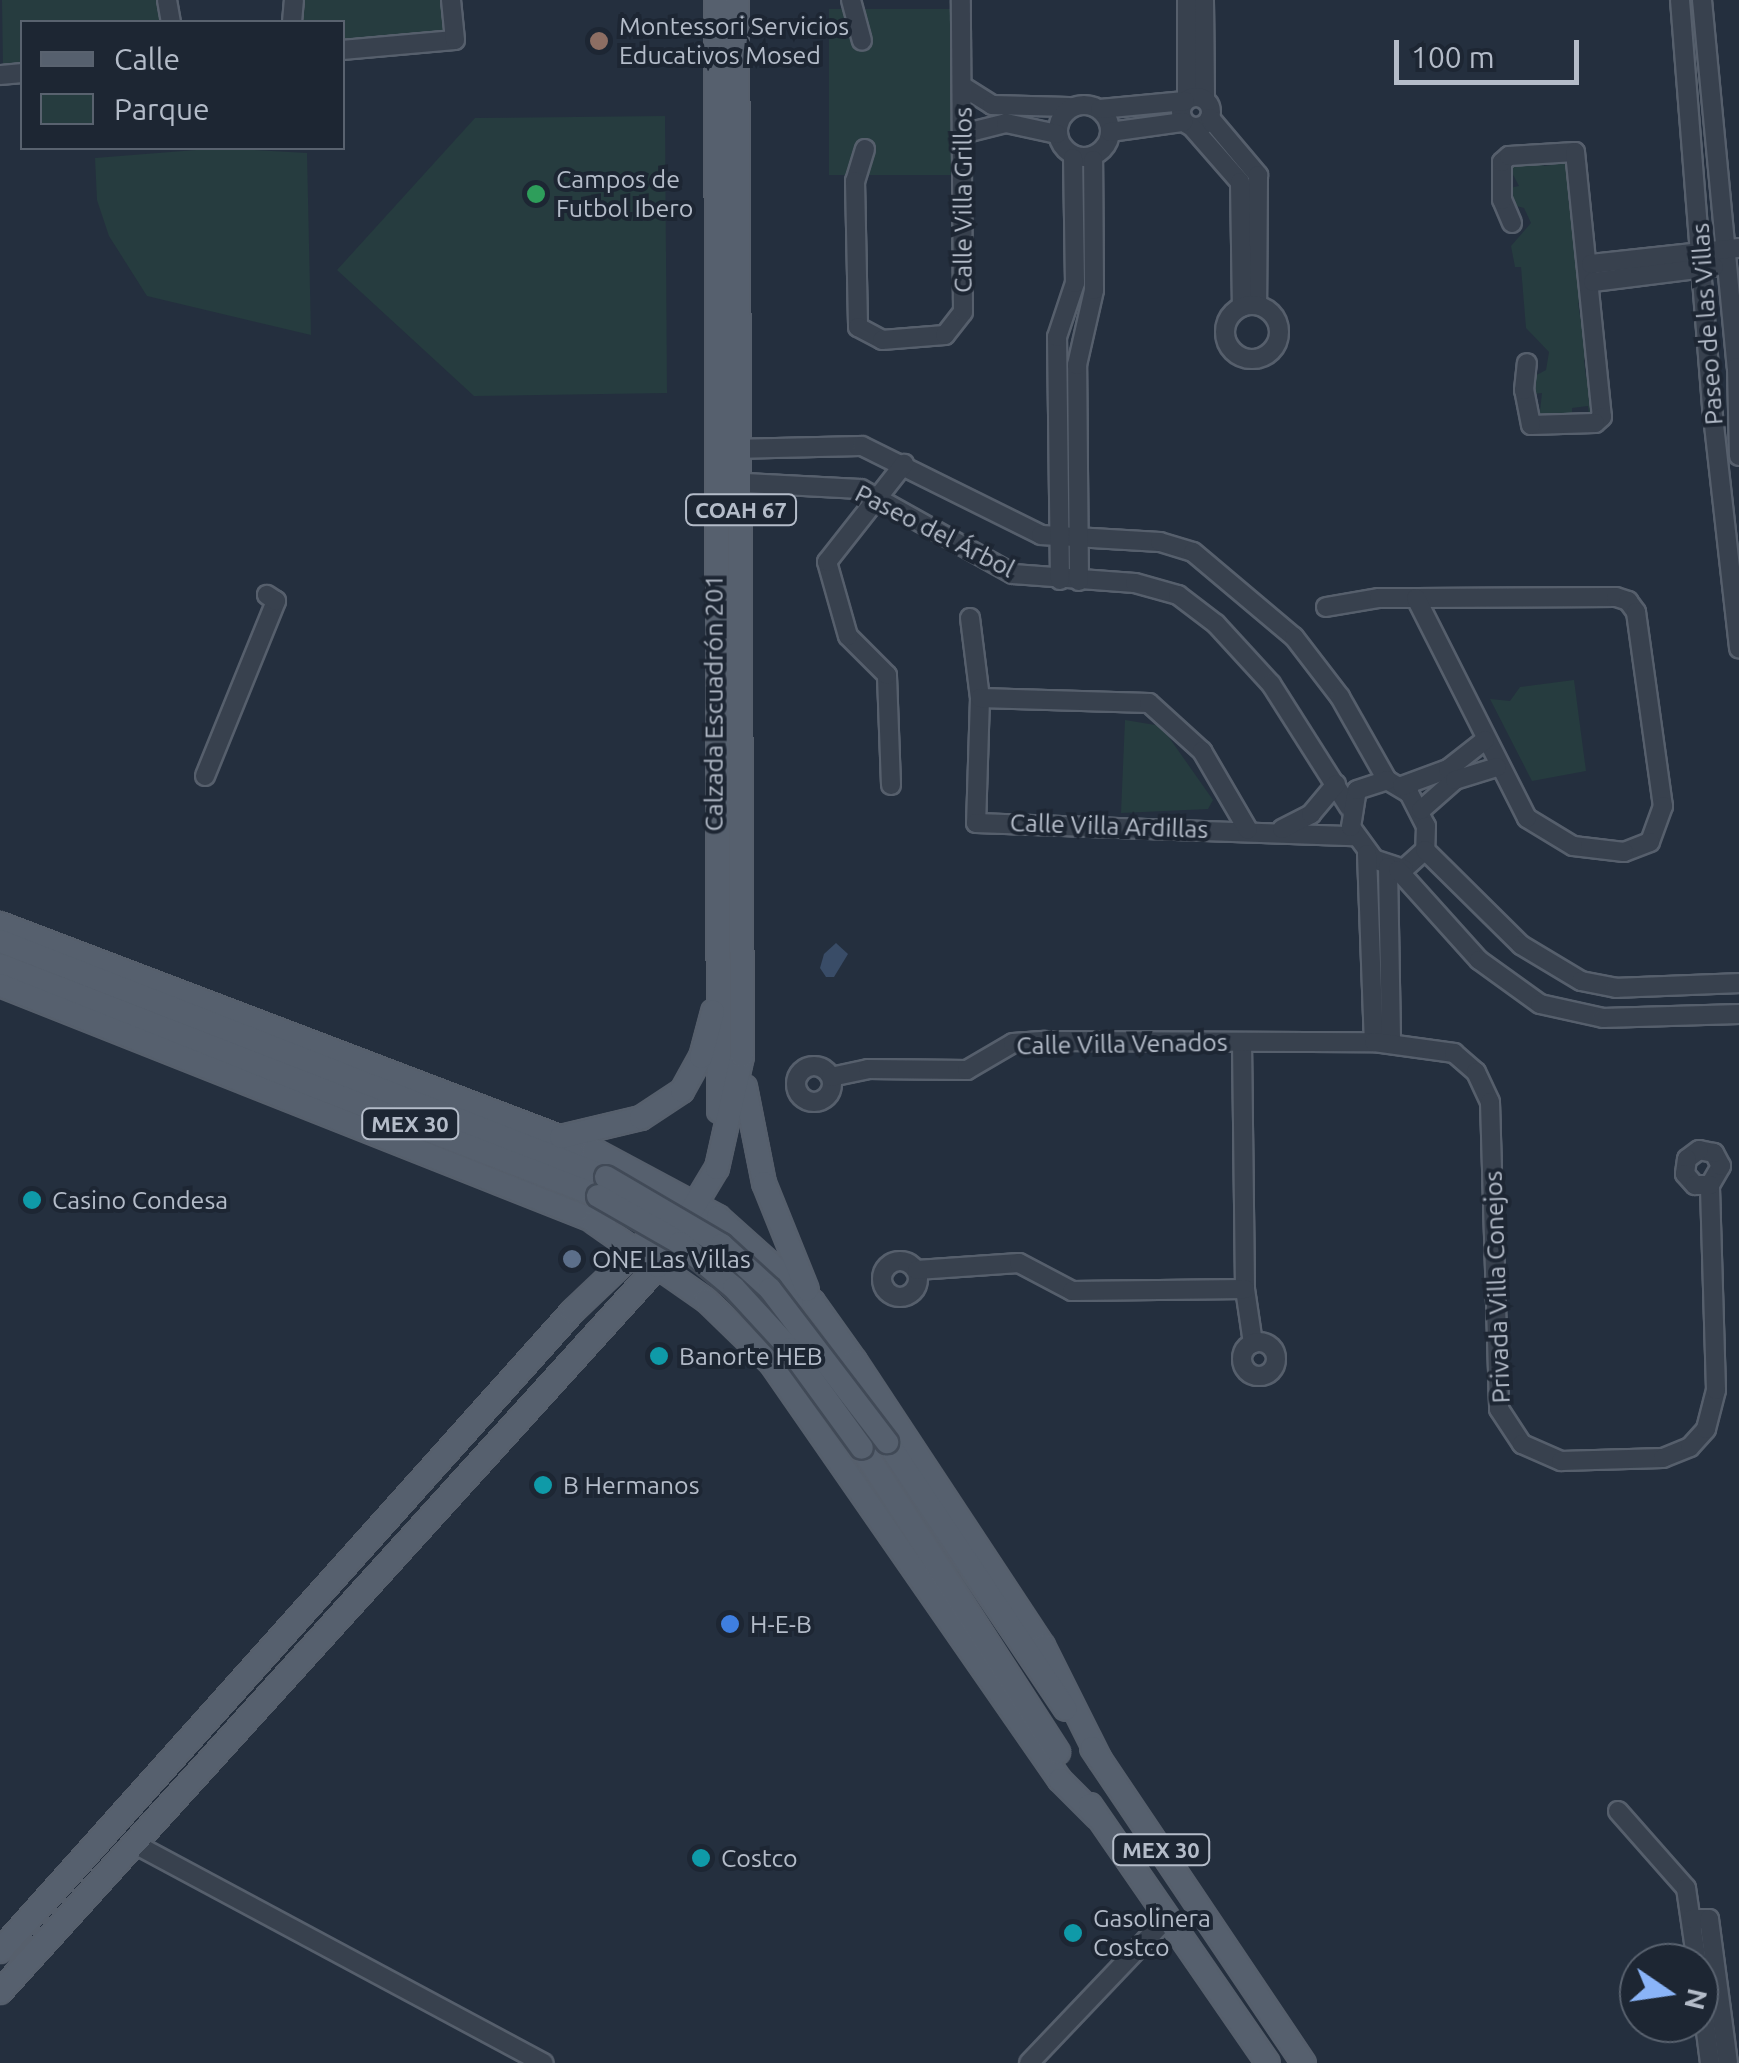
<!DOCTYPE html>
<html>
<head>
<meta charset="utf-8">
<style>
  body { margin:0 }
  #map { position:relative; width:1739px; height:2063px; overflow:hidden; background:#242f3e; font-family:Ubuntu,sans-serif }
  div>[style] { position:absolute }
  [style*='--x'] { left:calc(var(--x)*1px); top:calc(var(--y)*1px); width:calc(var(--w)*1px); rotate:calc(var(--a)*1deg) }
  .green>* { inset:0; background:#263c3f; transform-origin:0 0 }
  .water>* { inset:0; background:#394c67 }
  .roads { filter:drop-shadow(2px 0 #565f6c) drop-shadow(-2px 0 #565f6c) drop-shadow(0 2px #565f6c) drop-shadow(0 -2px #565f6c) }
  .minor>* { height:18px; margin:-9px; padding:0 9px; transform-origin:9px; border-radius:9px; background:#38414e }
  .minor>.ring { margin:-9px; padding:0; box-sizing:content-box; background:none; border:18px solid #38414e; border-radius:50% }
  .major>* { height:22px; margin:-11px; padding:0 11px; transform-origin:11px; border-radius:11px; background:#56606e }
  .bridges { filter:drop-shadow(2px 0 #414a57) drop-shadow(-2px 0 #414a57) drop-shadow(0 2px #414a57) drop-shadow(0 -2px #414a57) }
  .major-bridge>* { height:22px; margin:-11px; padding:0 11px; transform-origin:11px; border-radius:11px; background:#56606e }
  .dots>* { width:28px; height:28px; translate:-50% -50%; box-sizing:border-box; border:5px solid #1d2633; border-radius:50% }
  span { translate:-50% -50%; white-space:nowrap; text-align:center; line-height:1.15; -webkit-text-stroke:8px #1d2633; paint-order:stroke }
  .shield-label span { padding:2px 8px; background:#1d2633; border:2px solid; border-radius:8px; -webkit-text-stroke-width:0 }
  .shield-label { font-size:22px; color:#b4bcc9; font-weight:700 }
  .poi-label { font-size:25px; color:#b4bcc9 }
  .left { translate:0 -50%; text-align:left }
  .street-label { font-size:25px; color:#b4bcc9 }
  .legend { position:absolute; left:20px; top:20px; width:325px; height:130px; box-sizing:border-box; background:#1d2633; border:2px solid #59626f; margin:0; padding:12px 18px; list-style:none; font-size:30px; color:#b4bcc9 }
  .legend li { display:flex; align-items:center; gap:20px; height:50px }
  .legend b { width:50px; border:2px solid #59626f }
  .north { position:absolute; left:1619px; top:1943px; width:100px; height:100px; box-sizing:border-box; background:#1d2633; border:2px solid #59626f; border-radius:50%; rotate:103deg; font-size:28px; font-weight:700; line-height:40px; text-align:center; color:#b4bcc9 }
  .north::after { content:''; display:block; margin:auto; width:35px; height:45px; background:#8ab4f8; clip-path:polygon(50% 0,100% 100%,50% 72%,0 100%) }
  .scale { position:absolute; left:1394px; top:40px; width:185px; height:45px; box-sizing:border-box; border:5px solid #b4bcc9; border-top:0; padding-left:12px; font-size:30px; line-height:35px; white-space:nowrap; color:#b4bcc9; -webkit-text-stroke:8px #1d2633; paint-order:stroke }
</style>
</head>
<body>
<div id="map">
  <div class="green">
    <i style="clip-path:polygon(2px 0,161px 0,165px 22px,22px 22px,22px 67px,3px 69px)"></i>
    <i style="clip-path:polygon(301px 0,445px 0,448px 38px,343px 45px,342px 22px,301px 22px)"></i>
    <i style="left:960px;top:9px;width:166px;height:131px;rotate:90deg"></i>
    <i style="clip-path:polygon(665px 116px,667px 393px,474px 396px,337px 270px,475px 118px)"></i>
    <i style="clip-path:polygon(221px 148px,307px 153px,311px 335px,147px 296px,109px 236px,97px 200px,95px 158px)"></i>
    <i style="clip-path:polygon(1567px 154px,1578px 191px,1568px 194px,1570px 212px,1579px 213px,1588px 301px,1578px 303px,1581px 322px,1590px 321px,1594px 358px,1584px 360px,1586px 378px,1596px 377px,1599px 411px,1589px 416px,1588px 406px,1572px 408px,1572px 418px,1539px 420px,1542px 393px,1533px 394px,1531px 378px,1546px 370px,1549px 352px,1526px 328px,1521px 267px,1515px 267px,1511px 246px,1531px 223px,1524px 208px,1506px 203px,1510px 188px,1519px 186px,1508px 165px,1541px 157px,1544px 166px,1558px 164px,1557px 155px)"></i>
    <i style="clip-path:polygon(1574px 680px,1586px 771px,1532px 781px,1490px 699px,1510px 701px,1520px 687px)"></i>
    <i style="clip-path:polygon(1125px 720px,1161px 726px,1213px 800px,1208px 809px,1121px 813px)"></i>
  </div>
  <div class="water">
    <i style="clip-path:polygon(836px 943px,848px 954px,834px 977px,826px 977px,820px 968px,824px 954px)"></i>
  </div>
  <div class="roads">
    <div class="minor">
      <i style="--x:167;--y:0;--w:22;--a:80"></i>
      <i style="--x:851;--y:0;--w:42;--a:75"></i>
      <i style="--x:1187;--y:0;--w:99;--a:90"></i>
      <i style="--x:1204;--y:0;--w:99;--a:89.4"></i>
      <i style="--x:1680;--y:0;--w:408;--a:85.5"></i>
      <i style="--x:1712;--y:407;--w:243;--a:83.6"></i>
      <i style="--x:1702;--y:0;--w:369;--a:84.6"></i>
      <i style="--x:1737;--y:367;--w:89;--a:88.7"></i>
      <i style="--x:292;--y:22;--w:22;--a:-85"></i>
      <i style="--x:342;--y:50;--w:113;--a:-5.1"></i>
      <i style="--x:455;--y:40;--w:40;--a:-95.7"></i>
      <i style="--x:0;--y:75;--w:22;--a:-5"></i>
      <i style="--x:962;--y:86;--w:36;--a:32"></i>
      <i style="--x:992;--y:105;--w:77;--a:1.5"></i>
      <i class="ring" style="left:1181px;top:97px;width:12px;height:12px"></i>
      <i class="ring" style="left:1058px;top:105px;width:34px;height:34px"></i>
      <i style="--x:1100;--y:109;--w:85;--a:-5.4"></i>
      <i style="--x:1210;--y:118;--w:75;--a:49.9"></i>
      <i style="--x:1258;--y:175;--w:130;--a:90.4"></i>
      <i style="--x:1192;--y:127;--w:73;--a:48.9"></i>
      <i style="--x:1240;--y:182;--w:125;--a:89.1"></i>
      <i style="--x:1110;--y:132;--w:74;--a:-7.8"></i>
      <i style="--x:962;--y:134;--w:45;--a:-14"></i>
      <i style="--x:1006;--y:123;--w:52;--a:12.2"></i>
      <i style="--x:865;--y:149;--w:34;--a:107"></i>
      <i style="--x:855;--y:181;--w:146;--a:88.8"></i>
      <i style="--x:858;--y:327;--w:27;--a:28"></i>
      <i style="--x:882;--y:340;--w:63;--a:-4.5"></i>
      <i style="--x:945;--y:335;--w:29;--a:-52"></i>
      <i style="--x:963;--y:312;--w:312;--a:-90.4"></i>
      <i style="--x:1512;--y:223;--w:25;--a:-113"></i>
      <i style="--x:1502;--y:200;--w:38;--a:-90"></i>
      <i style="--x:1502;--y:162;--w:9;--a:-41"></i>
      <i style="--x:1509;--y:156;--w:66;--a:-3.5"></i>
      <i style="--x:1575;--y:152;--w:266;--a:84.2"></i>
      <i style="--x:1602;--y:417;--w:9;--a:139"></i>
      <i style="--x:1595;--y:423;--w:64;--a:178.2"></i>
      <i style="--x:1531;--y:425;--w:36;--a:-101"></i>
      <i style="--x:1524;--y:390;--w:27;--a:-84"></i>
      <i style="--x:1591;--y:264;--w:149;--a:-6.2"></i>
      <i style="--x:1593;--y:282;--w:122;--a:-7.1"></i>
      <i class="ring" style="left:1225px;top:305px;width:36px;height:36px"></i>
      <i style="--x:731;--y:449;--w:131;--a:-1.3"></i>
      <i style="--x:862;--y:446;--w:200;--a:26.4"></i>
      <i style="--x:1041;--y:535;--w:119;--a:3.4"></i>
      <i style="--x:1160;--y:542;--w:34;--a:17"></i>
      <i style="--x:1193;--y:552;--w:132;--a:40.1"></i>
      <i style="--x:1294;--y:637;--w:76;--a:52.5"></i>
      <i style="--x:1340;--y:697;--w:95;--a:60.5"></i>
      <i style="--x:726;--y:482;--w:135;--a:3"></i>
      <i style="--x:861;--y:489;--w:174;--a:29.2"></i>
      <i style="--x:1013;--y:574;--w:122;--a:4.2"></i>
      <i style="--x:1135;--y:583;--w:45;--a:15.6"></i>
      <i style="--x:1178;--y:595;--w:48;--a:37.3"></i>
      <i style="--x:1216;--y:624;--w:81;--a:47.5"></i>
      <i style="--x:1271;--y:684;--w:146;--a:57.6"></i>
      <i style="--x:1060;--y:580;--w:243;--a:-90.7"></i>
      <i style="--x:1057;--y:337;--w:57;--a:-71.6"></i>
      <i style="--x:1075;--y:283;--w:125;--a:-90.9"></i>
      <i style="--x:1079;--y:581;--w:216;--a:-90.5"></i>
      <i style="--x:1077;--y:365;--w:77;--a:-77.2"></i>
      <i style="--x:1094;--y:290;--w:130;--a:-90.4"></i>
      <i style="--x:1326;--y:607;--w:54;--a:-9.6"></i>
      <i style="--x:1379;--y:598;--w:37;--a:0"></i>
      <i style="--x:1416;--y:598;--w:200;--a:-0.3"></i>
      <i style="--x:1616;--y:597;--w:13;--a:18"></i>
      <i style="--x:1628;--y:601;--w:14;--a:54"></i>
      <i style="--x:1636;--y:612;--w:196;--a:82.1"></i>
      <i style="--x:1663;--y:806;--w:38;--a:110"></i>
      <i style="--x:1650;--y:842;--w:28;--a:159"></i>
      <i style="--x:1624;--y:852;--w:51;--a:-173.3"></i>
      <i style="--x:1573;--y:846;--w:54;--a:-148.7"></i>
      <i style="--x:1527;--y:818;--w:246;--a:-116.8"></i>
      <i style="--x:970;--y:618;--w:81;--a:82.9"></i>
      <i style="--x:980;--y:698;--w:125;--a:91.8"></i>
      <i style="--x:976;--y:823;--w:378;--a:2"></i>
      <i style="--x:980;--y:698;--w:169;--a:1.7"></i>
      <i style="--x:1149;--y:703;--w:72;--a:42.2"></i>
      <i style="--x:1202;--y:751;--w:91;--a:59.8"></i>
      <i style="--x:205;--y:776;--w:189;--a:-67.9"></i>
      <i style="--x:276;--y:601;--w:11;--a:-146"></i>
      <i style="--x:1387;--y:780;--w:26;--a:31"></i>
      <i style="--x:1409;--y:793;--w:37;--a:63"></i>
      <i style="--x:1426;--y:826;--w:24;--a:92"></i>
      <i style="--x:1425;--y:850;--w:28;--a:138"></i>
      <i style="--x:1404;--y:869;--w:32;--a:-162"></i>
      <i style="--x:1374;--y:859;--w:39;--a:-126"></i>
      <i style="--x:1351;--y:827;--w:37;--a:-81"></i>
      <i style="--x:1357;--y:790;--w:32;--a:-18"></i>
      <i style="--x:891;--y:785;--w:110;--a:-92.1"></i>
      <i style="--x:887;--y:675;--w:55;--a:-135"></i>
      <i style="--x:848;--y:636;--w:77;--a:-105.8"></i>
      <i style="--x:827;--y:562;--w:125;--a:-51.8"></i>
      <i style="--x:1402;--y:786;--w:49;--a:-20.3"></i>
      <i style="--x:1448;--y:769;--w:47;--a:-38.1"></i>
      <i style="--x:1421;--y:810;--w:45;--a:-41.4"></i>
      <i style="--x:1455;--y:780;--w:44;--a:-17.2"></i>
      <i style="--x:1282;--y:829;--w:33;--a:-27"></i>
      <i style="--x:1311;--y:814;--w:39;--a:-50"></i>
      <i style="--x:1425;--y:850;--w:135;--a:44.7"></i>
      <i style="--x:1521;--y:945;--w:70;--a:31"></i>
      <i style="--x:1581;--y:981;--w:36;--a:11"></i>
      <i style="--x:1616;--y:988;--w:123;--a:-2.3"></i>
      <i style="--x:1367;--y:854;--w:188;--a:87.9"></i>
      <i style="--x:1388;--y:867;--w:176;--a:89"></i>
      <i style="--x:1398;--y:870;--w:121;--a:48"></i>
      <i style="--x:1479;--y:960;--w:75;--a:35.8"></i>
      <i style="--x:1540;--y:1004;--w:65;--a:12.5"></i>
      <i style="--x:1603;--y:1018;--w:136;--a:-1.7"></i>
      <i style="--x:1242;--y:1042;--w:247;--a:89.3"></i>
      <i style="--x:1245;--y:1289;--w:55;--a:81.6"></i>
      <i class="ring" style="left:796px;top:1066px;width:18px;height:18px"></i>
      <i style="--x:831;--y:1077;--w:38;--a:-12"></i>
      <i style="--x:868;--y:1069;--w:99;--a:0.6"></i>
      <i style="--x:967;--y:1070;--w:53;--a:-30.4"></i>
      <i style="--x:1013;--y:1043;--w:32;--a:-4"></i>
      <i style="--x:1045;--y:1041;--w:329;--a:0.2"></i>
      <i style="--x:1374;--y:1042;--w:81;--a:7.8"></i>
      <i style="--x:1454;--y:1053;--w:29;--a:41"></i>
      <i style="--x:1476;--y:1072;--w:33;--a:65"></i>
      <i style="--x:1490;--y:1102;--w:307;--a:88.3"></i>
      <i style="--x:1499;--y:1409;--w:42;--a:56.7"></i>
      <i style="--x:1522;--y:1444;--w:43;--a:23.6"></i>
      <i style="--x:1561;--y:1461;--w:102;--a:-1.7"></i>
      <i style="--x:1663;--y:1458;--w:29;--a:-22"></i>
      <i style="--x:1690;--y:1447;--w:24;--a:-48"></i>
      <i style="--x:1706;--y:1429;--w:40;--a:-75.6"></i>
      <i style="--x:1716;--y:1390;--w:205;--a:-91.7"></i>
      <i style="--x:1710;--y:1185;--w:22;--a:-60"></i>
      <i style="--x:1721;--y:1166;--w:15;--a:-118"></i>
      <i style="--x:1714;--y:1153;--w:15;--a:-169"></i>
      <i style="--x:1699;--y:1150;--w:15;--a:143"></i>
      <i style="--x:1687;--y:1159;--w:15;--a:98"></i>
      <i style="--x:1685;--y:1174;--w:15;--a:48"></i>
      <i style="--x:1695;--y:1185;--w:15;--a:0"></i>
      <i class="ring" style="left:882px;top:1261px;width:18px;height:18px"></i>
      <i style="--x:917;--y:1270;--w:102;--a:-3.9"></i>
      <i style="--x:1019;--y:1263;--w:60;--a:27.8"></i>
      <i style="--x:1072;--y:1291;--w:173;--a:-0.7"></i>
      <i class="ring" style="left:1242px;top:1342px;width:16px;height:16px"></i>
      <i style="--x:1618;--y:1811;--w:103;--a:48.6"></i>
      <i style="--x:1686;--y:1888;--w:76;--a:81.7"></i>
      <i style="--x:133;--y:1843;--w:466;--a:28.2"></i>
      <i style="--x:1692;--y:1919;--w:17;--a:0"></i>
      <i style="--x:1709;--y:1919;--w:145;--a:82.5"></i>
      <i style="--x:1699;--y:1977;--w:87;--a:82.7"></i>
      <i style="--x:1029;--y:2063;--w:200;--a:-46.4"></i>
    </div>
    <div class="major">
      <i style="--x:716;--y:0;--w:1111;--a:89.85"></i>
      <i style="--x:0;--y:924;--w:635;--a:20.86"></i>
      <i style="--x:593;--y:1150;--w:142;--a:28.2"></i>
      <i style="--x:718;--y:1217;--w:127;--a:41.8"></i>
      <i style="--x:813;--y:1302;--w:72;--a:54.6"></i>
      <i style="--x:855;--y:1361;--w:341;--a:56.6"></i>
      <i style="--x:1043;--y:1646;--w:127;--a:63.4"></i>
      <i style="--x:0;--y:941;--w:650;--a:21.28"></i>
      <i style="--x:0;--y:965;--w:641;--a:21.12"></i>
      <i style="--x:0;--y:985;--w:651;--a:21.64"></i>
      <i style="--x:745;--y:1087;--w:98;--a:78.8"></i>
      <i style="--x:764;--y:1183;--w:115;--a:68.1"></i>
      <i style="--x:561;--y:1137;--w:82;--a:-13.4"></i>
      <i style="--x:641;--y:1118;--w:49;--a:-33.4"></i>
      <i style="--x:682;--y:1091;--w:39;--a:-61"></i>
      <i style="--x:701;--y:1057;--w:47;--a:-75.1"></i>
      <i style="--x:594;--y:1222;--w:136;--a:34.9"></i>
      <i style="--x:706;--y:1300;--w:91;--a:44.1"></i>
      <i style="--x:771;--y:1363;--w:507;--a:55.28"></i>
      <i style="--x:1060;--y:1780;--w:52;--a:45"></i>
      <i style="--x:887;--y:1442;--w:321;--a:56.2"></i>
      <i style="--x:862;--y:1448;--w:362;--a:57.2"></i>
      <i style="--x:1092;--y:1748;--w:380;--a:56.1"></i>
      <i style="--x:1090;--y:1805;--w:313;--a:55.4"></i>
      <i style="--x:0;--y:1951;--w:859;--a:-48.16"></i>
      <i style="--x:573;--y:1311;--w:137;--a:-43.5"></i>
      <i style="--x:0;--y:1992;--w:980;--a:-47.81"></i>
      <i style="--x:658;--y:1266;--w:114;--a:-59"></i>
      <i style="--x:717;--y:1168;--w:115;--a:-77.4"></i>
      <i style="--x:742;--y:1056;--w:1056;--a:-90.27"></i>
    </div>
  </div>
  <div class="bridges">
    <div class="major-bridge">
      <i style="--x:606;--y:1177;--w:134;--a:30.4"></i>
      <i style="--x:722;--y:1245;--w:65;--a:42.5"></i>
      <i style="--x:770;--y:1289;--w:193;--a:52.6"></i>
      <i style="--x:598;--y:1196;--w:95;--a:29.8"></i>
      <i style="--x:680;--y:1243;--w:70;--a:39.8"></i>
      <i style="--x:734;--y:1288;--w:83;--a:47.4"></i>
      <i style="--x:790;--y:1349;--w:122;--a:54"></i>
    </div>
  </div>
  <div class="dots">
    <i style="left:599px;top:41px;background:#8d6e63"></i>
    <i style="left:536px;top:194px;background:#2e9e5b"></i>
    <i style="left:32px;top:1200px;background:#0f9aa8"></i>
    <i style="left:572px;top:1259px;background:#5c6f8a"></i>
    <i style="left:659px;top:1356px;background:#0f9aa8"></i>
    <i style="left:543px;top:1485px;background:#0f9aa8"></i>
    <i style="left:730px;top:1624px;background:#3f7fe0"></i>
    <i style="left:701px;top:1858px;background:#0f9aa8"></i>
    <i style="left:1073px;top:1933px;background:#0f9aa8"></i>
  </div>
  <div class="shield-label">
    <span style="left:741px;top:510px">COAH 67</span>
    <span style="left:410px;top:1124px">MEX 30</span>
    <span style="left:1161px;top:1850px">MEX 30</span>
  </div>
  <div class="poi-label">
    <span class="left" style="left:619px;top:41px">Montessori Servicios<br>Educativos Mosed</span>
    <span class="left" style="left:556px;top:194px">Campos de<br>Futbol Ibero</span>
    <span class="left" style="left:52px;top:1200px">Casino Condesa</span>
    <span class="left" style="left:592px;top:1259px">ONE Las Villas</span>
    <span class="left" style="left:679px;top:1356px">Banorte HEB</span>
    <span class="left" style="left:563px;top:1485px">B Hermanos</span>
    <span class="left" style="left:750px;top:1624px">H-E-B</span>
    <span class="left" style="left:721px;top:1858px">Costco</span>
    <span class="left" style="left:1093px;top:1933px">Gasolinera<br>Costco</span>
  </div>
  <div class="street-label">
    <span style="left:963px;top:200px;rotate:-90deg">Calle Villa Grillos</span>
    <span style="left:1707px;top:324px;rotate:-94deg">Paseo de las Villas</span>
    <span style="left:935px;top:531px;rotate:27deg">Paseo del Árbol</span>
    <span style="left:714px;top:703px;rotate:-90deg">Calzada Escuadrón 201</span>
    <span style="left:1109px;top:826px;rotate:2deg">Calle Villa Ardillas</span>
    <span style="left:1122px;top:1044px;rotate:-1deg">Calle Villa Venados</span>
    <span style="left:1497px;top:1287px;rotate:-92deg">Privada Villa Conejos</span>
  </div>
  <ul class="legend">
  <li><b style="height:12px;background:#56606e"></b>Calle</li>
  <li><b style="height:28px;background:#263c3f"></b>Parque</li>
  </ul>
  <div class="north">N</div>
  <div class="scale">100 m</div>
</div>
</body>
</html>
